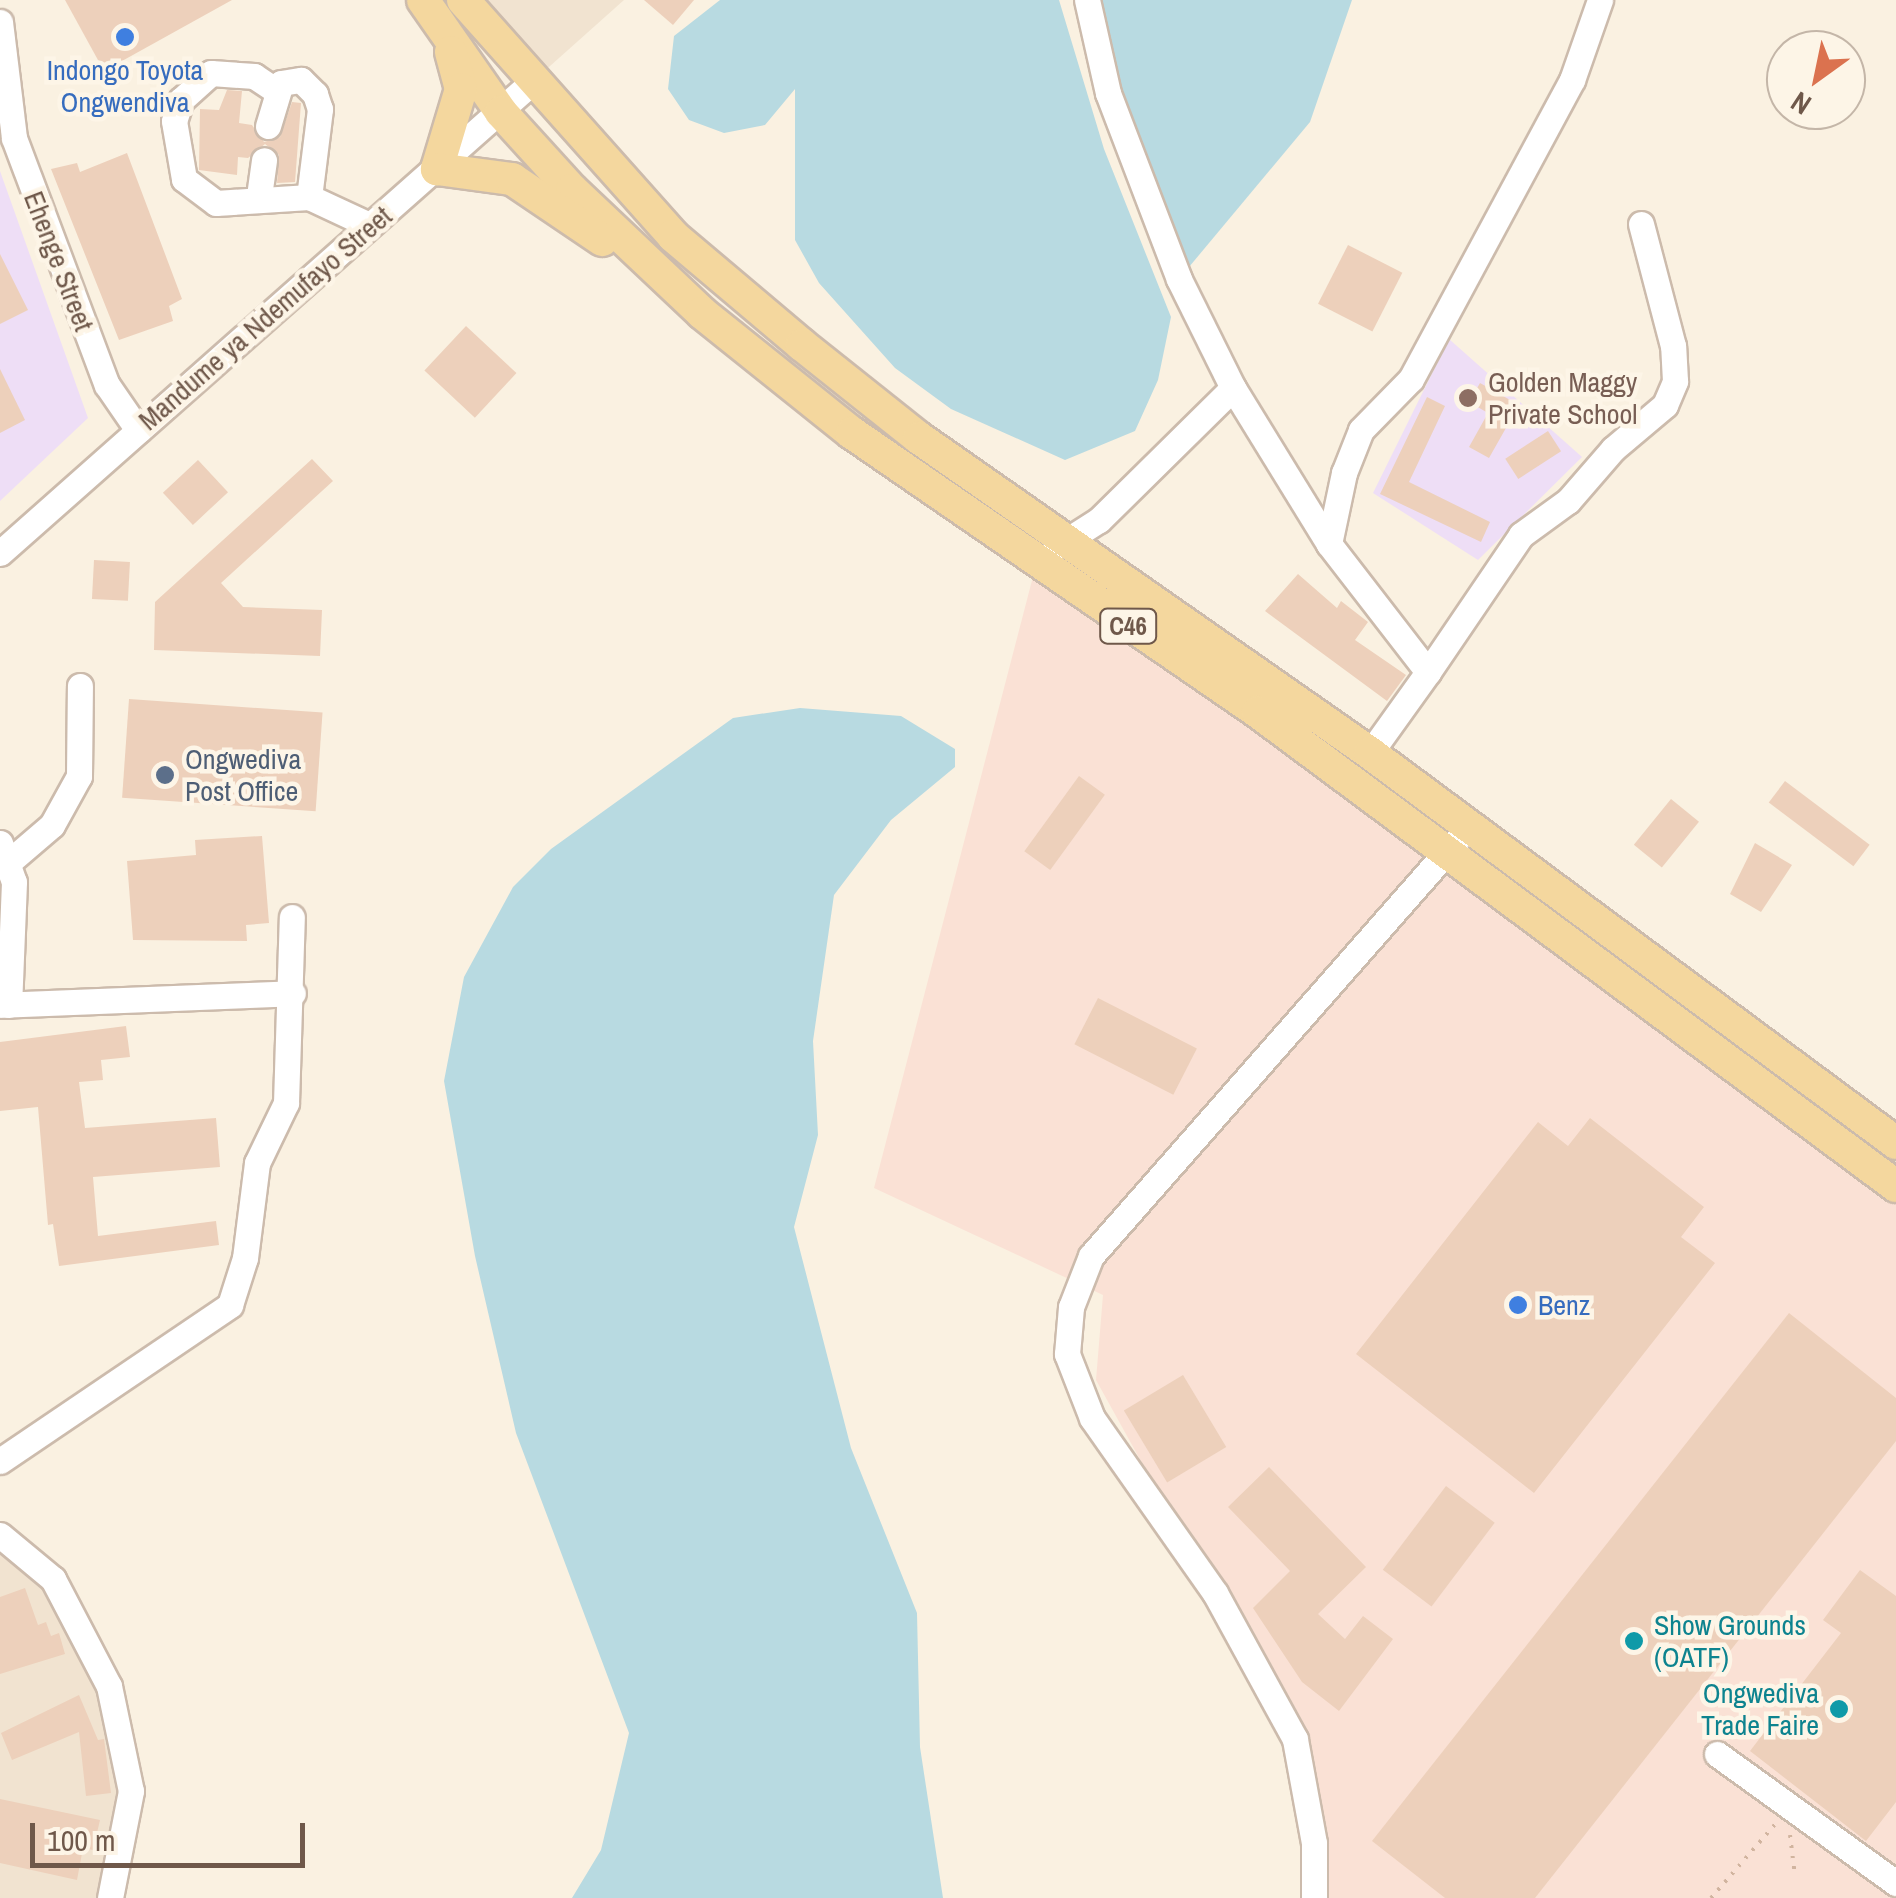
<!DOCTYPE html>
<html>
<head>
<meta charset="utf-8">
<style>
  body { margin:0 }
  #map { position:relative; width:1896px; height:1898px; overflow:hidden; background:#faf1e1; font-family:"Archivo Narrow",sans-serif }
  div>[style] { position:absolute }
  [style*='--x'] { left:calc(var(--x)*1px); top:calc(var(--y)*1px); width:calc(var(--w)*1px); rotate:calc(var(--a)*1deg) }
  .residential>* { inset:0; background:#f1e3d0 }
  .commercial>* { inset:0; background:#fae1d5 }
  .education>* { inset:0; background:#eedef6 }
  .water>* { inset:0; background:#b8dae1 }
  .building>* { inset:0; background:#edd0bb; transform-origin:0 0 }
  .path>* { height:4px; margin-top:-2px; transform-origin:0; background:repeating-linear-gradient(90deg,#d1b49f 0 2.5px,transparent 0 10.5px) }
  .roads { filter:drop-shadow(2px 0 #ccbbac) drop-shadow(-2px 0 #ccbbac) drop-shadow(0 2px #ccbbac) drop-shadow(0 -2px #ccbbac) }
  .minor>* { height:25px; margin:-12.5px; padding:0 12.5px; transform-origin:12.5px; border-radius:12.5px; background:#fff }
  .major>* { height:32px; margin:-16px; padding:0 16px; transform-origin:16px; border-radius:16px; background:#f4d79e }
  .dots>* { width:28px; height:28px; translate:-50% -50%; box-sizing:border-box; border:5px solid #fdf5e7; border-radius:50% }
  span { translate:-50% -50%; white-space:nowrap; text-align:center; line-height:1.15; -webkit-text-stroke:9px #fdf5e7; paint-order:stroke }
  .shield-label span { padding:2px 8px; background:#fdf5e7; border:2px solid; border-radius:8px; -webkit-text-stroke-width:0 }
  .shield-label { font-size:25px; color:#6f584a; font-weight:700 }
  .shop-label { font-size:28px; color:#366cbe }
  .left { translate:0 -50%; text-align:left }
  .street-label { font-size:28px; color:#6f584a }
  .education-label { font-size:28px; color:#785e54 }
  .service-label { font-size:28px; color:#4e5e75 }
  .culture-label { font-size:28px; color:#0d838f }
  .right { translate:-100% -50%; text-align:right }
  .north { position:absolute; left:1766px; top:30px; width:100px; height:100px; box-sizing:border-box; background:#fdf5e7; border:2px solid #c4b6a8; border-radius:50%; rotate:213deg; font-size:28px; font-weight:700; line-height:40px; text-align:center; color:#6f584a }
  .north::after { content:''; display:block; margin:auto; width:35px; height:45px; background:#db724f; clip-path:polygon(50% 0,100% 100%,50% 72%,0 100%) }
  .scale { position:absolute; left:30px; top:1823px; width:275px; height:45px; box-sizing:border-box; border:5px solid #6f584a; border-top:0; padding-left:12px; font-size:30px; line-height:35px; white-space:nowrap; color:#6f584a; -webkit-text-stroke:8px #fdf5e7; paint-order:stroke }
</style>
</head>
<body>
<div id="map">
  <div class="residential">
    <i style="clip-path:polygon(463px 0,624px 0,531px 83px)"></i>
    <i style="clip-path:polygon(0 1535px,53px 1579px,124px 1735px,110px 1898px,0 1898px)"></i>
  </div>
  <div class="commercial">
    <i style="clip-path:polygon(1036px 565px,1896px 1184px,1896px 1898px,1316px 1898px,1295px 1739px,1096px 1380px,1103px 1295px,874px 1188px)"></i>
  </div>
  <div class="education">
    <i style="clip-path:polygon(0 171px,88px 418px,0 501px)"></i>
    <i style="clip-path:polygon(1449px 339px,1582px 457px,1478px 560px,1373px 493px)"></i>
  </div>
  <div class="water">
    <i style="clip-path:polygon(720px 0,1059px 0,1104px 149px,1171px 317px,1158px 380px,1135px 431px,1065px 460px,951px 409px,895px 368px,819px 283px,795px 240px,795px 89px,765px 125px,724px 133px,689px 120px,668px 89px,674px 36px)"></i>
    <i style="clip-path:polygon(1095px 0,1352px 0,1310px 122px,1179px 279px,1108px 93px)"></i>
    <i style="clip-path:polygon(800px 708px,901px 716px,955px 749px,955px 767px,891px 820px,834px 895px,813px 1041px,818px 1135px,794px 1227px,851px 1448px,917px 1613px,920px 1747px,943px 1898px,572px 1898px,601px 1850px,629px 1733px,516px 1433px,475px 1256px,444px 1081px,464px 977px,513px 887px,551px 849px,733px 718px)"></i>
  </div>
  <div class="building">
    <i style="clip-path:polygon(65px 0,232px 0,104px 71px)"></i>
    <i style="clip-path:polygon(644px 0,694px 0,673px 25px)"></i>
    <i style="clip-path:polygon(227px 90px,242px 91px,239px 123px,252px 125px,264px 142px,280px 137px,292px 102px,301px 103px,295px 182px,277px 183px,279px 155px,265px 144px,248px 158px,238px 157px,237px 175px,199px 170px,200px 109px,219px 110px)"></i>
    <i style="clip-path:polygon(127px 153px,182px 299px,169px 306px,173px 321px,119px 340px,51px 169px,77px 163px,80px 172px)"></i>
    <i style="left:1348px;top:245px;width:61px;height:66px;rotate:27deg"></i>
    <i style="clip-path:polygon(0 254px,28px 310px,0 324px)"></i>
    <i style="left:466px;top:326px;width:69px;height:61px;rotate:43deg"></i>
    <i style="clip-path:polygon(0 369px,25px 420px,0 433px)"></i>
    <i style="clip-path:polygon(1480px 383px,1519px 405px,1489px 458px,1469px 447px,1488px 413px,1469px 402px)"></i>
    <i style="clip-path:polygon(1427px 397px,1445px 406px,1409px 482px,1490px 522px,1481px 542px,1380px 494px)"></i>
    <i style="left:1548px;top:431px;width:24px;height:51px;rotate:57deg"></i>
    <i style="clip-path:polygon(312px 459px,333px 481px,221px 583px,243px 607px,322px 610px,320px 656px,154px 650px,155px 602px)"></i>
    <i style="left:198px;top:460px;width:44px;height:48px;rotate:47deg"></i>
    <i style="left:94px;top:560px;width:36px;height:39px;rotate:3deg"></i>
    <i style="clip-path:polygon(1298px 574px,1337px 608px,1341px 601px,1368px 622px,1355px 640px,1406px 675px,1387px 701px,1265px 611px)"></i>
    <i style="left:129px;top:699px;width:194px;height:99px;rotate:4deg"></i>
    <i style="left:1079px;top:776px;width:32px;height:93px;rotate:36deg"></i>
    <i style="left:1785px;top:781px;width:106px;height:27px;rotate:37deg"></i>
    <i style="left:1671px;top:799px;width:36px;height:59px;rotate:39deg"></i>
    <i style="clip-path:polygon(262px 836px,269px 923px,246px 925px,247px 941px,133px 940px,127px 861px,196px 855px,195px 840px)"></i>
    <i style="clip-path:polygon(1755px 843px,1792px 865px,1761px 912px,1730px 894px)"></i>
    <i style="left:1098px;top:998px;width:111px;height:52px;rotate:27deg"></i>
    <i style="clip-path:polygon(126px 1026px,130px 1057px,101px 1060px,103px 1080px,79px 1082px,85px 1128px,216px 1118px,220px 1167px,93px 1177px,98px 1236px,216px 1221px,219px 1245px,59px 1266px,53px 1224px,48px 1225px,38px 1107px,0 1111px,0 1042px)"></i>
    <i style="clip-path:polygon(1590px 1118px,1704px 1207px,1681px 1237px,1715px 1263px,1534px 1493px,1356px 1354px,1538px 1122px,1568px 1146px)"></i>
    <i style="clip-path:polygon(1789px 1313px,1896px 1398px,1896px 1441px,1535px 1898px,1445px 1898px,1372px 1841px)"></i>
    <i style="left:1183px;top:1375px;width:84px;height:69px;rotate:59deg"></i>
    <i style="clip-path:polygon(1269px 1467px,1366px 1567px,1318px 1614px,1345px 1639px,1363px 1616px,1393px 1639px,1339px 1711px,1302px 1682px,1253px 1608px,1290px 1571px,1228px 1507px)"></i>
    <i style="left:1446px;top:1486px;width:61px;height:105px;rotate:37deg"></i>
    <i style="clip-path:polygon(1860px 1570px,1896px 1596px,1896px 1802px,1866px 1841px,1750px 1751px,1841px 1633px,1823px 1620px)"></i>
    <i style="clip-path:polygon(25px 1588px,38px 1625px,46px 1622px,51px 1636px,59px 1633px,65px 1654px,0 1674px,0 1597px)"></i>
    <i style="clip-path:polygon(79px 1695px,98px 1740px,104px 1739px,111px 1793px,86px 1796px,79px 1732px,12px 1760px,1px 1733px)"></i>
    <i style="clip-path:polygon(0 1799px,100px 1820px,93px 1850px,83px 1848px,77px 1880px,0 1863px)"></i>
  </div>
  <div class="path">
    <i style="--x:1790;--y:1835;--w:38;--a:83"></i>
    <i style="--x:1711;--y:1898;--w:102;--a:-49"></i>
  </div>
  <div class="roads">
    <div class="minor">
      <i style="--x:0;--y:22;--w:117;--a:83.1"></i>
      <i style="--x:14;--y:138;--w:264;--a:69.4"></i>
      <i style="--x:107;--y:385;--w:55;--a:55.4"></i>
      <i style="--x:275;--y:90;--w:25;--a:-146"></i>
      <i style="--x:254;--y:76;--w:43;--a:-176"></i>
      <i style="--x:211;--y:73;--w:40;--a:138"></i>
      <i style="--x:181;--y:100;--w:22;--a:108"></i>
      <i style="--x:174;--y:121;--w:59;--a:80.2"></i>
      <i style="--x:184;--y:179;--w:40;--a:37"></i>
      <i style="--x:216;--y:203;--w:93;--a:-3.7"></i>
      <i style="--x:309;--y:197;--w:66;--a:25"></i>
      <i style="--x:268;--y:126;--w:45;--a:-73.2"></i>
      <i style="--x:281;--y:83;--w:20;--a:-9"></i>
      <i style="--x:301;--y:80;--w:20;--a:45"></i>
      <i style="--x:315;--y:94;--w:16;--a:72"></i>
      <i style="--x:320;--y:109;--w:89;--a:97.1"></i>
      <i style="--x:259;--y:196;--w:36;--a:-82"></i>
      <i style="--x:1233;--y:388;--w:183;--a:58.4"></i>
      <i style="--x:1329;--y:544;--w:162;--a:52.3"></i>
      <i style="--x:1428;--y:672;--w:100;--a:125.6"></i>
      <i style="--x:1329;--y:544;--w:73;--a:-78.1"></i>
      <i style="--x:1344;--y:473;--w:46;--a:-68.4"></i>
      <i style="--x:1361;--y:430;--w:71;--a:-45.6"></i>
      <i style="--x:1411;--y:379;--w:340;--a:-61.7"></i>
      <i style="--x:1572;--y:80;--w:85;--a:-70.7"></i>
      <i style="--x:1055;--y:548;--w:52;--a:-32.5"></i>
      <i style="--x:1099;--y:520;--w:188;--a:-44.6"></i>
      <i style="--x:1233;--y:388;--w:122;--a:-116.4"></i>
      <i style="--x:1179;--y:279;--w:199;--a:-110.9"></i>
      <i style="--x:1108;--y:93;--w:95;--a:-102.7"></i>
      <i style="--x:0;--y:553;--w:709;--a:-41.51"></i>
      <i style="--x:1428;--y:672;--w:166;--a:-55.8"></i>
      <i style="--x:1521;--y:535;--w:58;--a:-35.9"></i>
      <i style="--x:1568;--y:501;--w:69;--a:-49.1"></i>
      <i style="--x:1613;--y:449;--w:68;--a:-40.2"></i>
      <i style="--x:1665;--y:405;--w:26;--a:-67"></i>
      <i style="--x:1675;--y:381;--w:35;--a:-93"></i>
      <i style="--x:1673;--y:346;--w:126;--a:-104.7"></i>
      <i style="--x:0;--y:843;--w:41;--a:70.3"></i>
      <i style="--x:14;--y:882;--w:123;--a:92.3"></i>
      <i style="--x:10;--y:861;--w:55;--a:-40.6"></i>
      <i style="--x:52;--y:825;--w:56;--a:-61.1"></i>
      <i style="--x:79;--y:776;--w:90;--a:-89.4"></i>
      <i style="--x:0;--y:1005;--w:293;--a:-2.3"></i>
      <i style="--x:0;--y:1461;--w:278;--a:-34.1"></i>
      <i style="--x:230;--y:1305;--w:49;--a:-72.3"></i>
      <i style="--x:245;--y:1258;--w:96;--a:-82.8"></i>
      <i style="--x:257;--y:1163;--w:67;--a:-64.2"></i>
      <i style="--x:286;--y:1103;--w:186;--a:-88.2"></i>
      <i style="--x:0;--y:1535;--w:69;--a:39.7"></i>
      <i style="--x:53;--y:1579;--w:121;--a:62.4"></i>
      <i style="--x:109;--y:1686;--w:107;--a:78.2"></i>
      <i style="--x:131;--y:1791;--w:109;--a:101.1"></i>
      <i style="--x:1717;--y:1754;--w:221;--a:35.8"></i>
      <i style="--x:1314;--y:1898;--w:55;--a:-90"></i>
      <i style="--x:1314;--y:1843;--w:106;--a:-100.4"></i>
      <i style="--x:1295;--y:1739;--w:166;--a:-118.7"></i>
      <i style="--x:1215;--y:1593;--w:214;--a:-125.1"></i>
      <i style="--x:1092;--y:1418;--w:69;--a:-111.3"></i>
      <i style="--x:1067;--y:1354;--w:47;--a:-85.1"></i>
      <i style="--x:1071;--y:1307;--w:55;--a:-68.6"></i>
      <i style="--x:1091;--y:1256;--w:553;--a:-48.67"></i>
    </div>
    <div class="major">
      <i style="--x:423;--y:0;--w:136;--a:55.1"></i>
      <i style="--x:501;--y:112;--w:105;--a:47.7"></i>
      <i style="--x:572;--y:190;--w:179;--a:43.4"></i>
      <i style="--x:702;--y:313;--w:192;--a:38.7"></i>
      <i style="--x:852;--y:433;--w:493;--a:34.5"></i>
      <i style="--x:1258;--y:712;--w:795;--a:36.61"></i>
      <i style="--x:463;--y:0;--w:316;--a:48.3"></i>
      <i style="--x:673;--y:236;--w:169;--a:40.2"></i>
      <i style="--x:802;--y:345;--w:149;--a:38.5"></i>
      <i style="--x:919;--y:438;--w:550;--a:34.93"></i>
      <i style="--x:1370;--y:753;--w:655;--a:36.55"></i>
      <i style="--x:451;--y:52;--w:38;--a:75"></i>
      <i style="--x:461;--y:89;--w:84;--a:106.7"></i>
      <i style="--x:437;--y:169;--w:76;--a:7.6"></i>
      <i style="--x:512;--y:179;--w:109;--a:34.1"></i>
    </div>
  </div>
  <div class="dots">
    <i style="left:125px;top:37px;background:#3f7fe0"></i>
    <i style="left:1468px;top:398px;background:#8d6e63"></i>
    <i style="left:165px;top:775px;background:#5c6f8a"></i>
    <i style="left:1518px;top:1305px;background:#3f7fe0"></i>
    <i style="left:1634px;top:1641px;background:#0f9aa8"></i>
    <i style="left:1839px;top:1709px;background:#0f9aa8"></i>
  </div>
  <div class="shield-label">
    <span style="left:1128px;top:626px">C46</span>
  </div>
  <div class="shop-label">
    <span style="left:125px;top:86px">Indongo Toyota<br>Ongwendiva</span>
    <span class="left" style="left:1538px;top:1305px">Benz</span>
  </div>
  <div class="street-label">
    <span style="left:59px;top:261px;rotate:69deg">Ehenge Street</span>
    <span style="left:265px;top:318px;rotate:-41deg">Mandume ya Ndemufayo Street</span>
  </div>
  <div class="education-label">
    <span class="left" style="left:1488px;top:398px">Golden Maggy<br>Private School</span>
  </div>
  <div class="service-label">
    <span class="left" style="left:185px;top:775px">Ongwediva<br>Post Office</span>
  </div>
  <div class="culture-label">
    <span class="left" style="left:1654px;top:1641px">Show Grounds<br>(OATF)</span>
    <span class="right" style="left:1819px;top:1709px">Ongwediva<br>Trade Faire</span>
  </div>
  <div class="north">N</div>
  <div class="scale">100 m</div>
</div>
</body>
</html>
